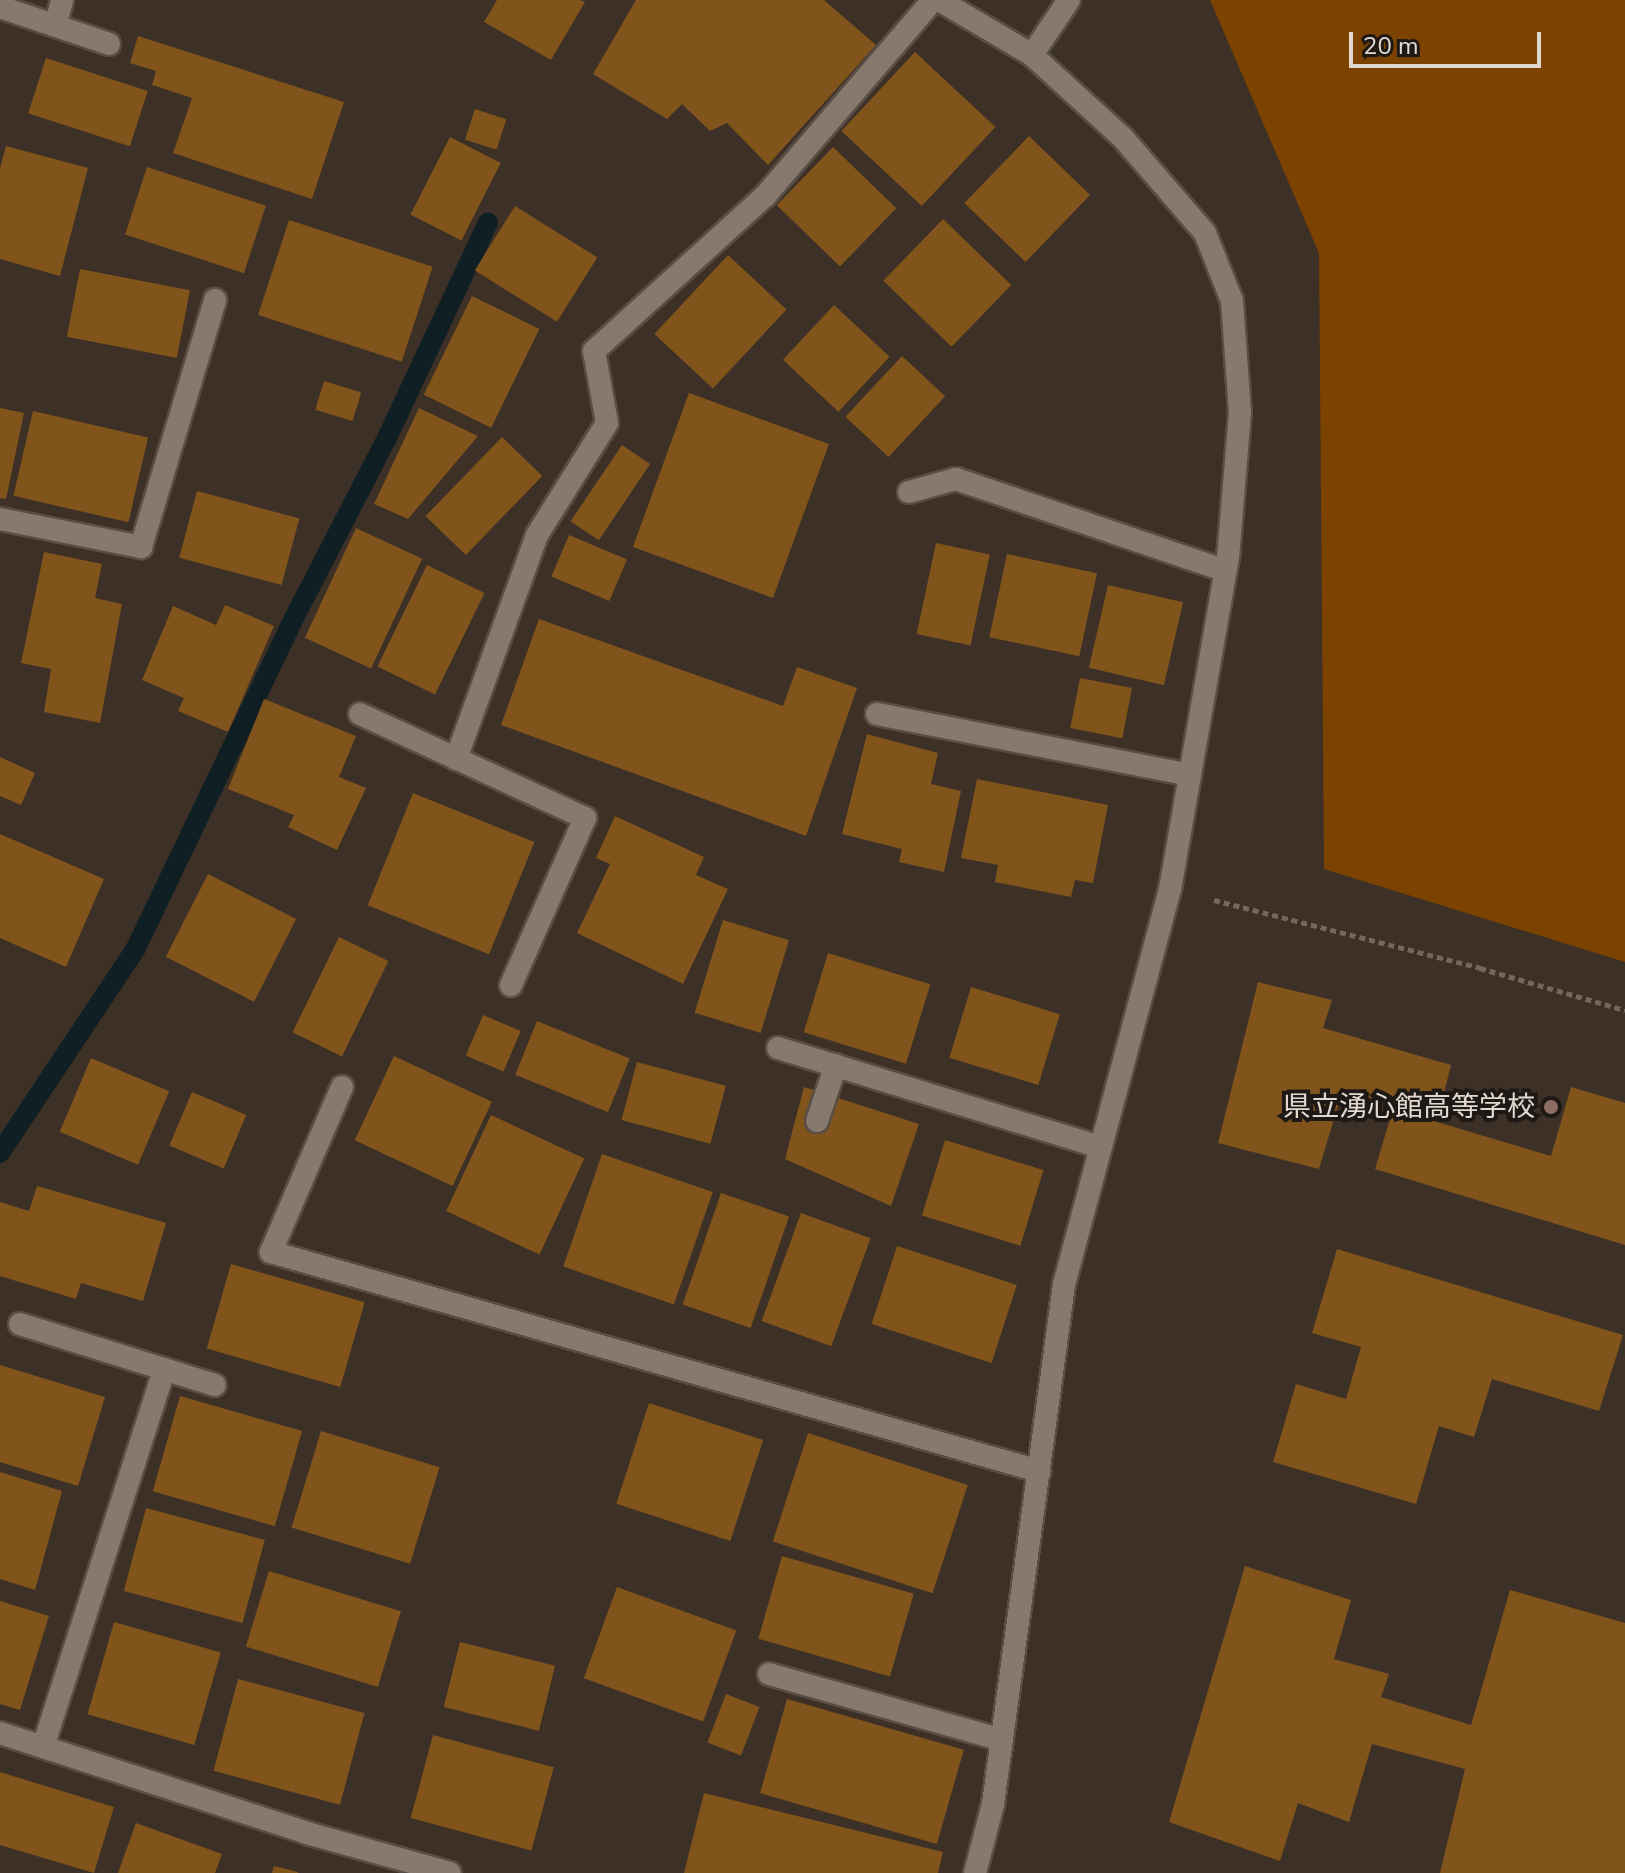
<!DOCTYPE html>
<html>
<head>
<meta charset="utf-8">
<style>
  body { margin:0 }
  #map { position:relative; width:1625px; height:1873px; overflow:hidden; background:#3d3026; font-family:"Nunito Sans","Noto Sans JP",sans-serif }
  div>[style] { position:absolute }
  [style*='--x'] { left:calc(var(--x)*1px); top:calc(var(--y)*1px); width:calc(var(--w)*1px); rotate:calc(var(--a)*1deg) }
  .green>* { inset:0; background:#7c4200 }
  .stream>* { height:20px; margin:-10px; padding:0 10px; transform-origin:10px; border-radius:10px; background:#0f1f23 }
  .building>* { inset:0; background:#81541b; transform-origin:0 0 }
  .path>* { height:5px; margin-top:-2.5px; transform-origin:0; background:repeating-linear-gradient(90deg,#73685f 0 6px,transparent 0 10px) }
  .roads { filter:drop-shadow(2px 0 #584e45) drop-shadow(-2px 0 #584e45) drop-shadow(0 2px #584e45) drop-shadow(0 -2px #584e45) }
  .minor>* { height:22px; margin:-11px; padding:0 11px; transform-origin:11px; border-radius:11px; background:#88796e }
  .dots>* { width:22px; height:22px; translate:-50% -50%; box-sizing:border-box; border:4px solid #1f1915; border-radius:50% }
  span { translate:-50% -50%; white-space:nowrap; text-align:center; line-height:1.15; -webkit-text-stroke:8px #1f1915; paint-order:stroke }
  .poi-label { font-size:28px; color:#e0d8d1 }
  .right { translate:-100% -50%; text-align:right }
  .scale { position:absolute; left:1349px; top:32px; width:192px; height:36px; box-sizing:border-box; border:4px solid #e0d8d1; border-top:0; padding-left:10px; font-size:24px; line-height:28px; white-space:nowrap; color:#e0d8d1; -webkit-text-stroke:6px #1f1915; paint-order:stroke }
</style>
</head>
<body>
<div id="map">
  <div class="green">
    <i style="clip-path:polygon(1210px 0,1625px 0,1625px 962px,1324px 869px,1319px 253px)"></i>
  </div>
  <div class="stream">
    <i style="--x:0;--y:1153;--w:244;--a:-56.4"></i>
    <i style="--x:135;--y:950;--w:361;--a:-64.4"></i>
    <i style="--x:291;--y:624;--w:209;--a:-62.7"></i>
    <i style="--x:387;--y:438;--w:238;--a:-64.9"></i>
  </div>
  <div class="building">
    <i style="clip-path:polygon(497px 0,580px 0,585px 2px,551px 60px,484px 22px)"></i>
    <i style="clip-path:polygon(636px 0,824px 0,876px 45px,768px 165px,727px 123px,710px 131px,682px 104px,667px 119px,593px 74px)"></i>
    <i style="clip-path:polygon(138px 36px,344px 102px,312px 199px,173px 153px,192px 98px,152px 85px,156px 71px,130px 63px)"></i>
    <i style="left:915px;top:52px;width:110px;height:108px;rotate:43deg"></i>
    <i style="left:46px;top:58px;width:107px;height:58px;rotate:18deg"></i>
    <i style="left:475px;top:109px;width:33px;height:32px;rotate:18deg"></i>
    <i style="left:1029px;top:136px;width:85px;height:93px;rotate:44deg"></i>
    <i style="left:450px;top:137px;width:57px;height:87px;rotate:27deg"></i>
    <i style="clip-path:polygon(6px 146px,88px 168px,60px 276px,0 259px,0 168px)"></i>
    <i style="left:833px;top:147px;width:88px;height:81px;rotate:44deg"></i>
    <i style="left:147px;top:167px;width:125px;height:71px;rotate:18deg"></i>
    <i style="left:515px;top:206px;width:97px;height:76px;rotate:32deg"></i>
    <i style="left:943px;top:219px;width:95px;height:86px;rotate:44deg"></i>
    <i style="left:289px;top:220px;width:151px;height:100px;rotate:18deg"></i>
    <i style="left:728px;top:255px;width:80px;height:108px;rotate:43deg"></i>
    <i style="left:80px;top:269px;width:112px;height:69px;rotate:11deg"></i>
    <i style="left:472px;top:296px;width:75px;height:110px;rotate:26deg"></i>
    <i style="left:834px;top:305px;width:76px;height:75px;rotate:43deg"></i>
    <i style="left:902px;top:356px;width:59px;height:83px;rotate:43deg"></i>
    <i style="left:324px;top:381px;width:39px;height:30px;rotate:17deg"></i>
    <i style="left:689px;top:393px;width:149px;height:164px;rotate:20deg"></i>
    <i style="clip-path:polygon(0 408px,24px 413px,6px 499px,0 498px)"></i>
    <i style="clip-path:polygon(419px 408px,478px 436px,408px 519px,374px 504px)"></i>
    <i style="left:33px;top:411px;width:118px;height:87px;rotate:13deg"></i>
    <i style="left:502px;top:437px;width:56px;height:110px;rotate:44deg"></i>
    <i style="left:622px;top:445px;width:34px;height:92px;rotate:34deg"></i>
    <i style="left:197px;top:491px;width:106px;height:69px;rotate:15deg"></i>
    <i style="left:356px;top:528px;width:73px;height:121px;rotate:25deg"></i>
    <i style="left:569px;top:535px;width:63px;height:45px;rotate:23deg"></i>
    <i style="left:936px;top:543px;width:55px;height:93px;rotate:12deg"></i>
    <i style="clip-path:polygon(44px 552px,102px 564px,95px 598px,122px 604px,100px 723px,44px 712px,51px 669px,21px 663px)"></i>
    <i style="left:1007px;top:554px;width:92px;height:85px;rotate:12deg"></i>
    <i style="left:427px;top:565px;width:64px;height:113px;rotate:26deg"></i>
    <i style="left:1108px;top:585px;width:77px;height:85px;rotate:13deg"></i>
    <i style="clip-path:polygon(225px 605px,274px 626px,228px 732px,178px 711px,184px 698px,142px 680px,173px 606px,216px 625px)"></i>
    <i style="clip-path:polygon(539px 619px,783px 706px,797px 667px,857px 688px,806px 836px,501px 725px)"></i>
    <i style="left:1080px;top:678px;width:53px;height:51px;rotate:11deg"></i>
    <i style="clip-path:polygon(264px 699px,356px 736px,339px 777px,366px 788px,337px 850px,288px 827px,294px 815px,228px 789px)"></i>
    <i style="clip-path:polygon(867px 734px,938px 753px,931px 784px,961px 791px,944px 872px,899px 862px,902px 849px,842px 834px)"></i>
    <i style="clip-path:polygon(0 757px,35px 773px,21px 805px,0 796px)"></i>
    <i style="clip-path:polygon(977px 779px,1108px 805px,1093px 883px,1075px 880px,1071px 897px,995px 882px,998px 865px,961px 858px)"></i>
    <i style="left:413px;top:793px;width:131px;height:121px;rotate:22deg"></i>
    <i style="clip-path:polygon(615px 816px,704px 857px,696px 875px,728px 889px,683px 984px,577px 933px,610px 864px,596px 858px)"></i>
    <i style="clip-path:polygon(0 834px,104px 879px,66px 967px,0 938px)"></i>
    <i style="left:208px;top:874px;width:99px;height:93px;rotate:27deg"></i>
    <i style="left:723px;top:920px;width:69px;height:97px;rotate:17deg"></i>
    <i style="left:339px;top:937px;width:55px;height:106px;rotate:26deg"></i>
    <i style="left:828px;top:953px;width:107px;height:83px;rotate:17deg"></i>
    <i style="clip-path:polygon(1258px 982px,1332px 1000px,1323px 1028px,1451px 1065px,1438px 1117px,1342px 1092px,1319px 1169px,1218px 1143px)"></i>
    <i style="left:971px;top:987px;width:93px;height:74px;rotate:17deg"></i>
    <i style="left:483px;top:1015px;width:41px;height:44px;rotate:23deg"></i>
    <i style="left:537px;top:1021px;width:100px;height:58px;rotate:22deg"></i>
    <i style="left:394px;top:1056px;width:108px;height:93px;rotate:25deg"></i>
    <i style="left:91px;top:1058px;width:85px;height:80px;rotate:23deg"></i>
    <i style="left:637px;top:1062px;width:92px;height:60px;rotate:15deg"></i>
    <i style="clip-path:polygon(804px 1087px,919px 1124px,891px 1206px,785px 1159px)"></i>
    <i style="clip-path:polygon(1571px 1087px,1625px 1103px,1625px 1245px,1375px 1169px,1393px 1109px,1551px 1156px)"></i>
    <i style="left:192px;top:1092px;width:59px;height:58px;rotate:23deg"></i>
    <i style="left:491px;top:1115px;width:103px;height:106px;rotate:25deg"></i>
    <i style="left:945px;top:1140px;width:103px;height:79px;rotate:17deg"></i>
    <i style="left:602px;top:1154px;width:117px;height:119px;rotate:19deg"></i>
    <i style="clip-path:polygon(37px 1186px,166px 1223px,143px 1301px,81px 1283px,76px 1299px,0 1276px,0 1202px,29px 1211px)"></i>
    <i style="left:721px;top:1193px;width:72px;height:118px;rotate:19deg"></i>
    <i style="left:801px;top:1213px;width:74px;height:115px;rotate:20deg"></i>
    <i style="left:897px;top:1246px;width:126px;height:82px;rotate:18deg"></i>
    <i style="clip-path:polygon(1337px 1249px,1623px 1335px,1599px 1411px,1492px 1379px,1474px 1437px,1439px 1426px,1416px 1504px,1273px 1462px,1296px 1384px,1346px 1399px,1361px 1347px,1312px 1333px)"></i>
    <i style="left:231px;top:1264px;width:139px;height:88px;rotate:16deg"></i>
    <i style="clip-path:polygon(0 1365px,105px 1397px,78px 1486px,0 1462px)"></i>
    <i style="left:180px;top:1396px;width:127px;height:99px;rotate:16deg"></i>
    <i style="left:649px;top:1403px;width:120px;height:106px;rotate:18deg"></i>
    <i style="left:321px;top:1431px;width:124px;height:101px;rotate:17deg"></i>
    <i style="left:808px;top:1433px;width:168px;height:114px;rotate:18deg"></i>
    <i style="clip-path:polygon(0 1472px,62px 1491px,35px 1590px,0 1579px)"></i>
    <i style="left:146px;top:1508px;width:123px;height:86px;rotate:15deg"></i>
    <i style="left:782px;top:1556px;width:137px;height:86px;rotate:16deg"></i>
    <i style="clip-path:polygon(1245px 1566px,1351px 1600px,1334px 1659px,1389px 1674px,1381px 1697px,1471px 1725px,1510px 1590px,1625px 1623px,1625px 1873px,1440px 1873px,1465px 1769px,1372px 1744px,1349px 1822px,1298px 1803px,1280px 1861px,1169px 1822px)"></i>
    <i style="left:269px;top:1571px;width:138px;height:79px;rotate:17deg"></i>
    <i style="left:617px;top:1587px;width:127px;height:97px;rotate:20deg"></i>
    <i style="clip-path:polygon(0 1601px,49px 1616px,20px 1710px,0 1704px)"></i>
    <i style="left:114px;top:1622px;width:111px;height:96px;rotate:16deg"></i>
    <i style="left:460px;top:1642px;width:98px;height:67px;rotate:14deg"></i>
    <i style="left:238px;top:1679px;width:131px;height:95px;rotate:15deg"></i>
    <i style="left:726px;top:1694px;width:36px;height:52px;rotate:21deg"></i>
    <i style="left:787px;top:1699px;width:184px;height:98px;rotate:16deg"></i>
    <i style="left:433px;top:1735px;width:125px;height:86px;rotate:15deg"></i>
    <i style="clip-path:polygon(0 1772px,114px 1807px,94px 1873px,0 1845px)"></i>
    <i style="clip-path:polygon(704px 1793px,943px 1852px,938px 1873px,684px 1873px)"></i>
    <i style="clip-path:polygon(136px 1823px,222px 1854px,215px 1873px,118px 1873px)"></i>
    <i style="clip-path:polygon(274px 1866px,298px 1872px,298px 1873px,272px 1873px)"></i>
  </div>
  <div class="path">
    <i style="--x:1214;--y:900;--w:275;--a:14.3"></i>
    <i style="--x:1480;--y:968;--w:151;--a:16.2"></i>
  </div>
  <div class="roads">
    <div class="minor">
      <i style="--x:939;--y:0;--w:108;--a:30.6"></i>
      <i style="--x:1032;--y:55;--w:123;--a:42.4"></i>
      <i style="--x:1123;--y:138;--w:125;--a:49.2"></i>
      <i style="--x:1205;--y:233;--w:73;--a:68.3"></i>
      <i style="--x:1232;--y:301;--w:111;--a:85.9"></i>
      <i style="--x:1240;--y:412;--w:145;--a:94.7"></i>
      <i style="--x:1228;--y:557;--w:337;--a:99.9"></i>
      <i style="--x:1170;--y:889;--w:410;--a:105"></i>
      <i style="--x:1064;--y:1285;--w:524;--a:97.79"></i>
      <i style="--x:993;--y:1804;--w:71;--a:104.6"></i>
      <i style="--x:0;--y:7;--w:115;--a:18.7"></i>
      <i style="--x:56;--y:23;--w:24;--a:-75"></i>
      <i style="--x:1032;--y:55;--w:66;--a:-56.1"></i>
      <i style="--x:909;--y:492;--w:49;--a:-15.5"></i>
      <i style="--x:956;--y:479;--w:285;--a:18.8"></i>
      <i style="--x:0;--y:519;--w:144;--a:11.2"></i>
      <i style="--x:141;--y:547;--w:258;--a:-73.3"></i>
      <i style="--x:360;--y:714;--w:248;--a:24.8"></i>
      <i style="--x:585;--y:818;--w:183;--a:113.9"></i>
      <i style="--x:877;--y:714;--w:319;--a:11"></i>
      <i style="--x:456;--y:759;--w:238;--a:-70.1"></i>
      <i style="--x:537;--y:535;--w:132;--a:-58"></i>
      <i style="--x:607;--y:423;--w:73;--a:-100.2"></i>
      <i style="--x:594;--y:351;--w:231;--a:-42.2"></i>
      <i style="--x:765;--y:196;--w:258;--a:-49.4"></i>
      <i style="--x:778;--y:1048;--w:337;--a:17.1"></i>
      <i style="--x:342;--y:1087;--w:180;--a:113.3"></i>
      <i style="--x:271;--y:1252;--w:799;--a:15.92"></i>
      <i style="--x:817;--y:1121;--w:59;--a:-71.3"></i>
      <i style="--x:20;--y:1324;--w:204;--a:17.4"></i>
      <i style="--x:769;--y:1674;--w:242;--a:15.8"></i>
      <i style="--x:0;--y:1733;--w:323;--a:18"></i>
      <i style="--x:307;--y:1833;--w:148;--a:15.6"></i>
      <i style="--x:43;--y:1747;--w:397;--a:-72.2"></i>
    </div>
  </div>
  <div class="dots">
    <i style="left:1551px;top:1107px;background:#8d6e63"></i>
  </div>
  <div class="poi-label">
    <span class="right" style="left:1535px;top:1107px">県立湧心館高等学校</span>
  </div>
  <div class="scale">20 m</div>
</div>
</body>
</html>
